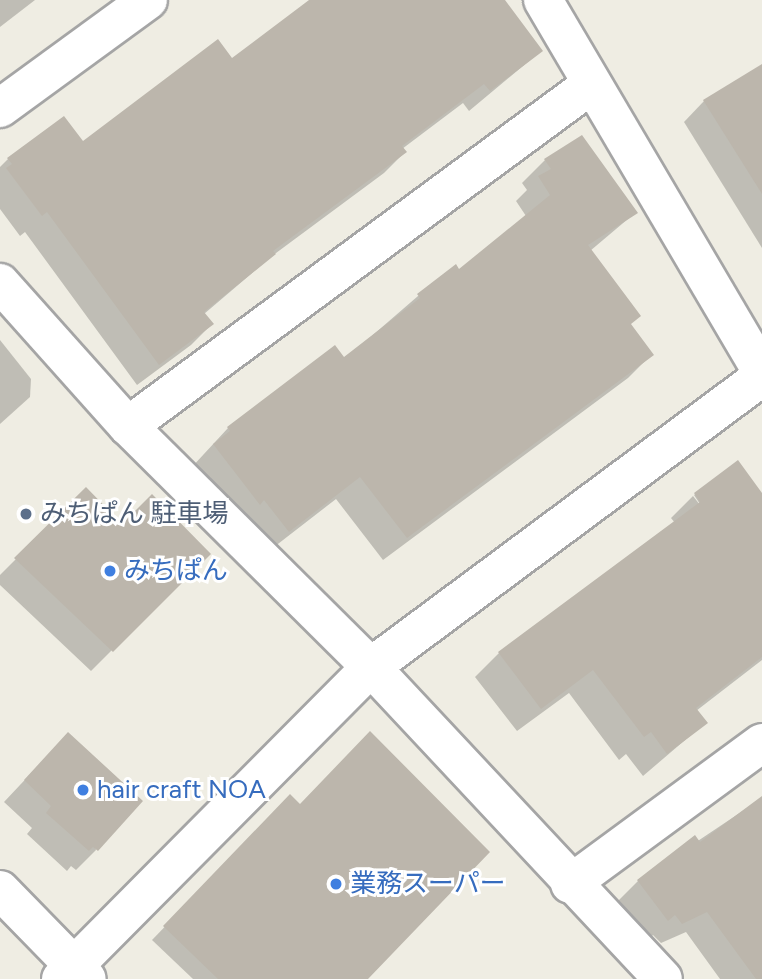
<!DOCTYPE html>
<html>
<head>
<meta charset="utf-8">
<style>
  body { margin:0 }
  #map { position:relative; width:762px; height:979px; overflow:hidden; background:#efede3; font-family:Figtree,"Noto Sans JP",sans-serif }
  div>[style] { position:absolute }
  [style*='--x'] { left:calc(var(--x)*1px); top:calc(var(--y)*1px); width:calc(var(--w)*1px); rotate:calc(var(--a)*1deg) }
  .shadow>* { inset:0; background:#0003 }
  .building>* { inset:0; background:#bcb6ac }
  .roads { filter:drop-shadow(2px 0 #a5a5a5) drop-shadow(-2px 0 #a5a5a5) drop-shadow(0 2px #a5a5a5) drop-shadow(0 -2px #a5a5a5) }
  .minor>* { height:38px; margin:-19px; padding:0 19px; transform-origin:19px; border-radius:19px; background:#fff }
  .dots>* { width:19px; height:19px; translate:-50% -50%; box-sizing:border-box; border:4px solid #fff; border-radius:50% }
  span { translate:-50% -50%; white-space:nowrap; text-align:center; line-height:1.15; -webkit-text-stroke:6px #fff; paint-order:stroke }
  .service-label { font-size:26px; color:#4e5e75 }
  .left { translate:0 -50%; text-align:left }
  .shop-label { font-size:26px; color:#366cbe }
</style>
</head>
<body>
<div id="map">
  <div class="shadow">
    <i style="clip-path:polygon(0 0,35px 0,0 27px)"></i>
    <i style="clip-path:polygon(323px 0,503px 0,541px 51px,469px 111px,463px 103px,402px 149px,405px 152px,384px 173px,272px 256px,204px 314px,212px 324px,191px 345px,137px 385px,25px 232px,20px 236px,0 209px,0 167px,8px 159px,82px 144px,232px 60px)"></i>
    <i style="clip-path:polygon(762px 66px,762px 248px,684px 122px,704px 101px)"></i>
    <i style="clip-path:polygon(545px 160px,635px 213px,590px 251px,629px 326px,651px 355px,628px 378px,383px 560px,336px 499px,265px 554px,191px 468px,228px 428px,334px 348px,344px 360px,418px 296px,459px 271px,526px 216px,516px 201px,527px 190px,522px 183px)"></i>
    <i style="clip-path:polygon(0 340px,31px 379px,30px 397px,0 424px)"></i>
    <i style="clip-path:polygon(737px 463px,762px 496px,762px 660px,696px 711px,705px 723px,643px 776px,626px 754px,619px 760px,569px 693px,517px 731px,475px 677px,499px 653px,675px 523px,671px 518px,693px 496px,704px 510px,694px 495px)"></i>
    <i style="clip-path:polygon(86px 489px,122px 526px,208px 554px,91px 671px,0 585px,0 575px)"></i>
    <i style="clip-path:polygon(68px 734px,96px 850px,76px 870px,71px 866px,67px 871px,27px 834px,32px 828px,4px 802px)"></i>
    <i style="clip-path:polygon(290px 797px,365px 979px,193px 979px,152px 940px)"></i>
    <i style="clip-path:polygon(762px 798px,762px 979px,720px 979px,686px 932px,661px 943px,653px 935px,647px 941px,617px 902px,638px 881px)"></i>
  </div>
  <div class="building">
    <i style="clip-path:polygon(309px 0,505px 0,543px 51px,490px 91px,484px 84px,402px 146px,407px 152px,273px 251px,276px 254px,204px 312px,214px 324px,159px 365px,47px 212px,42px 216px,6px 168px,12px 164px,7px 158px,64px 116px,83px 141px,218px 39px,232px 58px)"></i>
    <i style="clip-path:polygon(762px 64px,762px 194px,703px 100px)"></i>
    <i style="clip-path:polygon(582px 135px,638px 213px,588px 245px,641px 316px,631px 324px,654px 355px,407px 538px,360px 477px,289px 532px,264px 500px,260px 505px,213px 444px,230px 431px,227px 427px,335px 345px,344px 357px,420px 298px,417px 294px,456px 264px,459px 269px,550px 195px,538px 176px,551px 169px,544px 159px)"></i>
    <i style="clip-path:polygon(738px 460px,762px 493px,762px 657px,696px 708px,708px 723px,667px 754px,651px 732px,644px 737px,593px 670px,541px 709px,498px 652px,700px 502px,694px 493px)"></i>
    <i style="clip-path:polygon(86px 487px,122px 524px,152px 494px,211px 554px,113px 652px,14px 558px)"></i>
    <i style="clip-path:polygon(370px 731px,490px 852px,368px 979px,218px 979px,163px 926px,290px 794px,300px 804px)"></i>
    <i style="clip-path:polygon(68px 732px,143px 801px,98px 851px,93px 847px,89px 851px,46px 813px,51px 806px,24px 780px)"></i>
    <i style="clip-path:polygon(762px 796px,762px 979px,756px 979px,707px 912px,682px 924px,675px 915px,668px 921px,637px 880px,695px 835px,700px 842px)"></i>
  </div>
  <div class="roads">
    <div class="minor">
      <i style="--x:543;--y:0;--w:432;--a:59.5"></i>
      <i style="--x:0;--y:108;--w:183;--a:-36.1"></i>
      <i style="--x:0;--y:283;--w:192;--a:48.2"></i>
      <i style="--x:128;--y:426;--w:342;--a:44.8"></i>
      <i style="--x:371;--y:667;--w:427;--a:46.9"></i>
      <i style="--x:128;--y:426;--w:576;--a:-36.39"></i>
      <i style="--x:570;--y:884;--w:238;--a:-36.3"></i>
      <i style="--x:0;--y:890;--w:124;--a:45.7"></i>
      <i style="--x:61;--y:979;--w:440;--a:-45.2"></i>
      <i style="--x:371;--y:667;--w:487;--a:-36.6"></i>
    </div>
  </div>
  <div class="dots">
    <i style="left:26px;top:514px;background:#5c6f8a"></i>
    <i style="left:110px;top:571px;background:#3f7fe0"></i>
    <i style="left:83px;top:790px;background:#3f7fe0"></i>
    <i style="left:336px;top:884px;background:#3f7fe0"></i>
  </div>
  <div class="service-label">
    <span class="left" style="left:40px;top:514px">みちぱん 駐車場</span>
  </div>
  <div class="shop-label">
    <span class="left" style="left:124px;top:571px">みちぱん</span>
    <span class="left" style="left:97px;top:790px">hair craft NOA</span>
    <span class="left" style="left:350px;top:884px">業務スーパー</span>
  </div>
</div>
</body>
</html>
